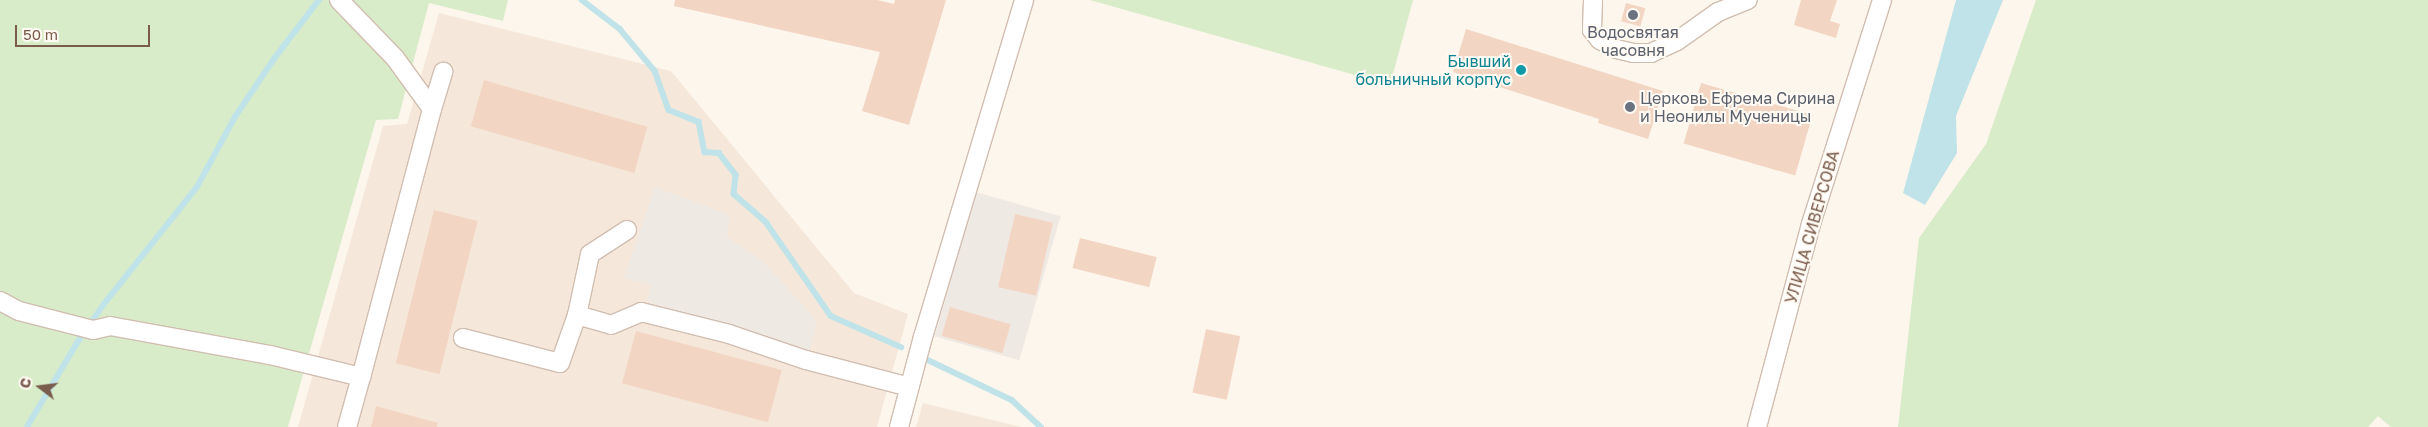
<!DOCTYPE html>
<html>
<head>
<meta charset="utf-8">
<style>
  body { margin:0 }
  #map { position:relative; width:2428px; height:427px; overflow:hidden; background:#fdf6ec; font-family:"Golos Text",sans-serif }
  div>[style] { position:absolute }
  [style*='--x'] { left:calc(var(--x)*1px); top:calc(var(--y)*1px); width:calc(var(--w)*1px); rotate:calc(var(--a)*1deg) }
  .residential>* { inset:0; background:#f5e8da }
  .industrial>* { inset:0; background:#efe9e4; transform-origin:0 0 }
  .green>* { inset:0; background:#d8ecc9 }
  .water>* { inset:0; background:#bfe3e8 }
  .stream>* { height:5.5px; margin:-2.75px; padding:0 2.75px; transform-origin:2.75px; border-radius:2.75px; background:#bfe3e8 }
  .building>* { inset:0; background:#f3d5c3; transform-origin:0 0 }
  .roads { filter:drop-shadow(1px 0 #d1beb0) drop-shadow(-1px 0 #d1beb0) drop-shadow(0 1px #d1beb0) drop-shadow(0 -1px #d1beb0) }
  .minor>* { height:18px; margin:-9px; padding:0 9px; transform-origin:9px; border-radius:9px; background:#fff }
  .dots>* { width:14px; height:14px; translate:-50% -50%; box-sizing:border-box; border:2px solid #fffaf3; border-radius:50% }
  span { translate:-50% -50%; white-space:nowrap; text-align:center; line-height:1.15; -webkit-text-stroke:4px #fffaf3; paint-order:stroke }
  .worship-label { font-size:16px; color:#5b616d }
  .left { translate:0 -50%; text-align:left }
  .culture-label { font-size:16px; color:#0d838f }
  .right { translate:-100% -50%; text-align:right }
  .street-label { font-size:16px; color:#7a5c4d }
  .north { position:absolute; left:15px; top:362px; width:50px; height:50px; -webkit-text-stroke:4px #fffaf3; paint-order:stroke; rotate:285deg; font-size:14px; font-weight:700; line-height:20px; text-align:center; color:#7a5c4d }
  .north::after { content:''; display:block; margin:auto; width:18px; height:22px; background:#7a5c4d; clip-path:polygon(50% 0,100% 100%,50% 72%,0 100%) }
  .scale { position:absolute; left:15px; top:25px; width:135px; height:22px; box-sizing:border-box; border:2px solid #7a5c4d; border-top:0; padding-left:6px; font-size:15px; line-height:18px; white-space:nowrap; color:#7a5c4d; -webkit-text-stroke:4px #fffaf3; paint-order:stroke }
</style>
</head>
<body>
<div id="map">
  <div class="residential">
    <i style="clip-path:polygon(439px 13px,671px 71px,854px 293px,908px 314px,877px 427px,298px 427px,383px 126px,407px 124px)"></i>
    <i style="clip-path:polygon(923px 403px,1021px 427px,916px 427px)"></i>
  </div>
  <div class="industrial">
    <i style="clip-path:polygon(655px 187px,730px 215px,727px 237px,763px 261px,817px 321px,810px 351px,647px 302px,651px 285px,624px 278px)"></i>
    <i style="left:976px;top:192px;width:88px;height:150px;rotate:16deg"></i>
  </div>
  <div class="green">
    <i style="clip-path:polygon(0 0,508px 0,503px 21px,429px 3px,398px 119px,376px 120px,288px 427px,0 427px)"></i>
    <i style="clip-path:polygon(1090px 0,1413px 0,1390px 85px)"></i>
    <i style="clip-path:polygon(2036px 0,2428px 0,2428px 427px,2391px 427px,2378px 416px,2368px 427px,1898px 427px,1919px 238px,1986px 144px)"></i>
  </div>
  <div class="water">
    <i style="clip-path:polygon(1956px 0,2003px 0,1956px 116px,1957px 153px,1925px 205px,1903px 193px)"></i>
  </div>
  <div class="stream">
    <i style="--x:582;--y:0;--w:48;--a:37.3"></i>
    <i style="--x:620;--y:29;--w:55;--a:50.2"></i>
    <i style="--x:655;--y:71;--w:41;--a:70.3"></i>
    <i style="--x:669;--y:110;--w:32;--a:22"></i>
    <i style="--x:699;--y:122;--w:31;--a:79"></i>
    <i style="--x:705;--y:152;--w:14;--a:4"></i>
    <i style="--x:719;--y:153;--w:28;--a:52"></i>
    <i style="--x:736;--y:175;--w:19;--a:96"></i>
    <i style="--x:734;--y:194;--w:43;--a:41.2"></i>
    <i style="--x:766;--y:222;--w:114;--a:55.3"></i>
    <i style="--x:831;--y:316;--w:77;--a:23.9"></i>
    <i style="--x:928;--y:360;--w:93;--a:25.5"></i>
    <i style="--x:1012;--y:400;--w:40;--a:43"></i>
    <i style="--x:27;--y:427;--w:98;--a:-59.2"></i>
    <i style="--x:77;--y:343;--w:47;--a:-55.3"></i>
    <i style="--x:104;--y:304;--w:149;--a:-51.5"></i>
    <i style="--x:197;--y:187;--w:80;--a:-61.5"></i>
    <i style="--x:235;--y:117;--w:70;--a:-56.1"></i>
    <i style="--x:274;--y:59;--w:74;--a:-52.7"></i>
  </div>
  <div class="building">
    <i style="clip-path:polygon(675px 0,877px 0,894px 4px,895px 0,946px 0,909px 125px,862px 111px,880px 52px,674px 6px)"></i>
    <i style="clip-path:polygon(1801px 0,1837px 0,1830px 21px,1840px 24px,1836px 38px,1794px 25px)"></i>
    <i style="left:1626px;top:3px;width:20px;height:19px;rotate:15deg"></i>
    <i style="clip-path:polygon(1466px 29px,1663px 91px,1648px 139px,1598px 123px,1599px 119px,1453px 72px)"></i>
    <i style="left:484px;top:80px;width:170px;height:48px;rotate:16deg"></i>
    <i style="left:1701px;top:83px;width:116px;height:63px;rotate:16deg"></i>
    <i style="left:434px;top:210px;width:45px;height:158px;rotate:14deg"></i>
    <i style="left:1015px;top:214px;width:39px;height:75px;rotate:13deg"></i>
    <i style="left:1080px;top:238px;width:79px;height:31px;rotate:14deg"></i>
    <i style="left:950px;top:307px;width:63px;height:30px;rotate:16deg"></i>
    <i style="left:1206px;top:329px;width:35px;height:65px;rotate:12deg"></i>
    <i style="left:636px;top:331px;width:151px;height:54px;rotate:15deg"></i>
    <i style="clip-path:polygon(376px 406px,438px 423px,437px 427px,371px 427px)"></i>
  </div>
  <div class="roads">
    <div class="minor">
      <i style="--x:339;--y:0;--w:81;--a:46"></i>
      <i style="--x:395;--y:58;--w:63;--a:54"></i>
      <i style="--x:432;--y:109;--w:277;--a:104.8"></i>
      <i style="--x:1593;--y:0;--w:30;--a:92"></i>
      <i style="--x:1592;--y:30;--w:13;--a:51"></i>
      <i style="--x:1600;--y:40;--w:18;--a:29"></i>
      <i style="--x:1616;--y:49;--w:17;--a:13"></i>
      <i style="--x:1633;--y:53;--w:18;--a:0"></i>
      <i style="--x:1651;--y:53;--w:29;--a:-25"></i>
      <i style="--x:1677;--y:41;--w:50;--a:-35.3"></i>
      <i style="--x:1718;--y:12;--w:32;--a:-22"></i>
      <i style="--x:432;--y:109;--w:39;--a:-73"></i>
      <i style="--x:627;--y:230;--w:44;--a:147"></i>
      <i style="--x:590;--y:254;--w:62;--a:102"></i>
      <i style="--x:577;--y:315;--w:35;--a:16"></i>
      <i style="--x:611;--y:325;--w:33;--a:-23"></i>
      <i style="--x:641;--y:312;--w:91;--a:14"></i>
      <i style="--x:729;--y:334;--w:81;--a:18.7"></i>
      <i style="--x:806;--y:360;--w:107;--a:14.6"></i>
      <i style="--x:0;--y:301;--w:21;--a:28"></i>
      <i style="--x:19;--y:311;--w:76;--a:14.4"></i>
      <i style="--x:93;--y:330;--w:17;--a:-13"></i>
      <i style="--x:110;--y:326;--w:163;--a:10.3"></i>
      <i style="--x:270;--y:355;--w:94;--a:13.6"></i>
      <i style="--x:361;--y:377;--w:52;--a:105.6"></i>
      <i style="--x:463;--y:338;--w:100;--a:14.5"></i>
      <i style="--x:560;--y:363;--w:51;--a:-70.5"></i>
      <i style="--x:899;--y:427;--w:93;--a:-75.1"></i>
      <i style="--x:923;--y:337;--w:352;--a:-73.3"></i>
      <i style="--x:1757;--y:427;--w:210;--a:-75.1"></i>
      <i style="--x:1811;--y:224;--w:235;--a:-72.4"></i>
    </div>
  </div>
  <div class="dots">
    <i style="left:1633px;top:15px;background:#6b7280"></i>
    <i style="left:1521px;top:70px;background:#0f9aa8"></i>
    <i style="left:1630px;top:107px;background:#6b7280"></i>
  </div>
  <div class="worship-label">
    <span style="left:1633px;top:41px">Водосвятая<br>часовня</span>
    <span class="left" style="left:1640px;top:107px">Церковь Ефрема Сирина<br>и Неонилы Мученицы</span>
  </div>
  <div class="culture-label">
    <span class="right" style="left:1511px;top:70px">Бывший<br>больничный корпус</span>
  </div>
  <div class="street-label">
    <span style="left:1812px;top:227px;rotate:-74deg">УЛИЦА СИВЕРСОВА</span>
  </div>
  <div class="north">С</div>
  <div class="scale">50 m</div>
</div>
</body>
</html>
